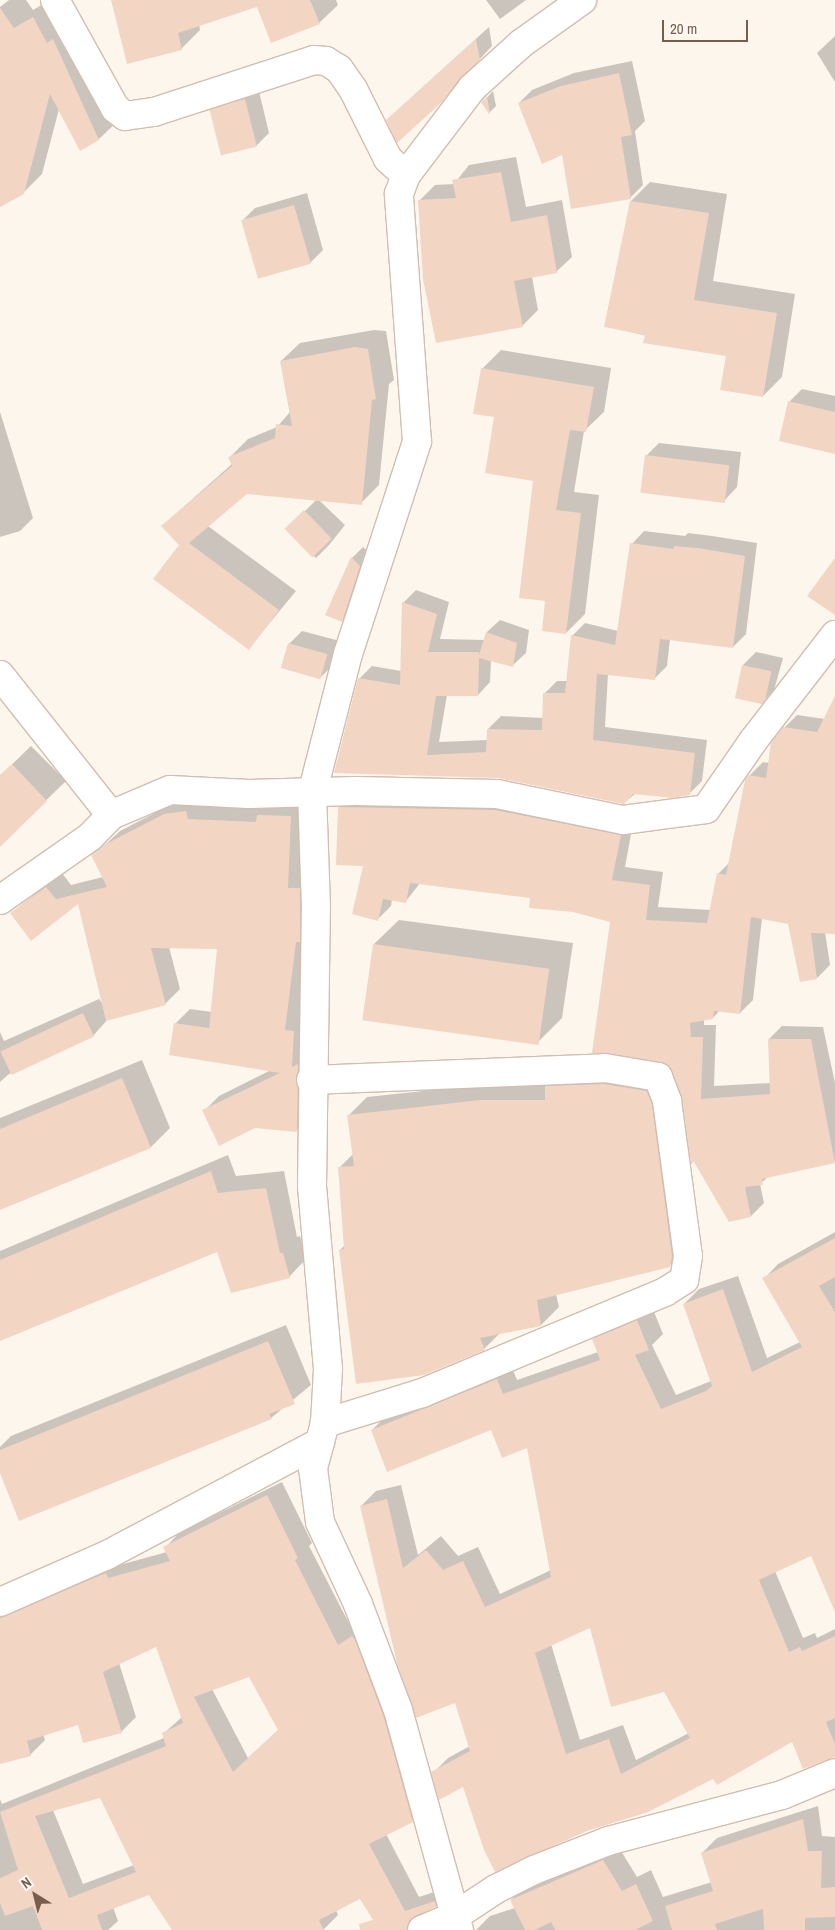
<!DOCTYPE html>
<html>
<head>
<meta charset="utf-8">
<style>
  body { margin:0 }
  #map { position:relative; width:835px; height:1930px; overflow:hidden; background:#fdf6ec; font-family:"Archivo Narrow",sans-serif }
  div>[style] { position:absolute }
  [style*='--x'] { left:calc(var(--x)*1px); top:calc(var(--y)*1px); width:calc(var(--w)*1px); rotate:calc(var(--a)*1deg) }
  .shadow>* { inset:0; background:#0003 }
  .building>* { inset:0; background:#f3d5c3; transform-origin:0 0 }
  .roads { filter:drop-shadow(1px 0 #d1beb0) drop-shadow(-1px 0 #d1beb0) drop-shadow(0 1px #d1beb0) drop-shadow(0 -1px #d1beb0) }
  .minor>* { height:28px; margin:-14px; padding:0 14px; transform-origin:14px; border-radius:14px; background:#fff }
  span { translate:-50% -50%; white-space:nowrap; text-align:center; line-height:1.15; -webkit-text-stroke:4px #fffaf3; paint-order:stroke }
  .north { position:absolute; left:10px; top:1870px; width:50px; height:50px; -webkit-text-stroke:4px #fffaf3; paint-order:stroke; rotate:324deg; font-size:14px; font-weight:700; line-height:20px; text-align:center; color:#7a5c4d }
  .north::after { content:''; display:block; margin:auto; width:18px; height:22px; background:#7a5c4d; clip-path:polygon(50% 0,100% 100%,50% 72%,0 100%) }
  .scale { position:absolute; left:662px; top:20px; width:86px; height:22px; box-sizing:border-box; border:2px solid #7a5c4d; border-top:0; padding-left:6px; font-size:15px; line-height:18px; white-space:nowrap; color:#7a5c4d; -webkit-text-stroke:4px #fffaf3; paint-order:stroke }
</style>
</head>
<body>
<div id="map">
  <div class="shadow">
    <i style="clip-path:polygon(9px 0,26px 0,33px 10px,50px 0,118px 121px,99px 139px,59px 109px,42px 174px,23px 193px,0 206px,0 7px)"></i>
    <i style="clip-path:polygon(113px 0,336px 0,338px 5px,319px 23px,258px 5px,199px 24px,200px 30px,181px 49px)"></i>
    <i style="clip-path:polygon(486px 0,526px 0,500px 19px)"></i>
    <i style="clip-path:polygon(489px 27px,492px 46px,441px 101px,401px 107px)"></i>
    <i style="clip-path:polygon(835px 36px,835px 82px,817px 53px)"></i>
    <i style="clip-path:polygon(632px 61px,645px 121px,635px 131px,643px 185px,630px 198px,519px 103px,532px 90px,574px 73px)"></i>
    <i style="clip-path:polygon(258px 87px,269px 133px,256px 146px,212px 111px,225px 97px)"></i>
    <i style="clip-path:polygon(493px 91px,496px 106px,490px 112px,483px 102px)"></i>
    <i style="clip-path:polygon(516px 157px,526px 207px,562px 200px,572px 257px,556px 272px,532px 277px,538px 310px,522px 326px,419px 201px,435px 185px,454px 184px,469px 165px)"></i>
    <i style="clip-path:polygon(650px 182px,727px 194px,713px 281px,795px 294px,782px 377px,763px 396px,727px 355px,605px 326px,631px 201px)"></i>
    <i style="clip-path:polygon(307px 193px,323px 250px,310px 263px,242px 221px,255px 208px)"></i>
    <i style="clip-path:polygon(374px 330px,386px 331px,394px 380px,389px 384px,379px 485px,361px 503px,319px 500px,345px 525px,329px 545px,316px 558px,287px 529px,317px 499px,247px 493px,208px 526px,296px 591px,249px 648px,180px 545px,162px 526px,232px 464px,230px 457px,248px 439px,277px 427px,290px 412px,281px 361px,300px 343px)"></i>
    <i style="clip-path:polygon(501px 350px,611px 368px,604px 412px,584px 431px,574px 492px,599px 495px,585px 614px,566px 633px,547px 600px,535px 480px,496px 416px,482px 369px)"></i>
    <i style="clip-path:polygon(802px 389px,835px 396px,835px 452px,789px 402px)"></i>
    <i style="clip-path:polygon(0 412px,33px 518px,20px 531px,0 537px)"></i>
    <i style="clip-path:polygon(659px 443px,741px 452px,737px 487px,724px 501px,646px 456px)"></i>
    <i style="clip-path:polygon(644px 531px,685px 536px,688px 533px,712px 536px,757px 543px,746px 634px,733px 647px,670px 639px,667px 666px,654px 679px,608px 674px,605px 727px,707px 740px,702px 781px,689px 794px,636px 793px,624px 803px,498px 777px,336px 772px,359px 679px,372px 666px,401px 671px,403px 603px,416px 590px,449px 602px,440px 639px,485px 640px,487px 632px,500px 620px,529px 630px,526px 653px,513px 665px,491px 660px,490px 682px,478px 695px,447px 695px,439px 742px,488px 740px,488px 729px,501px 716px,543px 718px,544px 694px,557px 681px,568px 681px,572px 636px,585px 623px,618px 631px,632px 544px)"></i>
    <i style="clip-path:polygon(363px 547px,371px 554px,353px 610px,342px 621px,327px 614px,352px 558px)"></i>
    <i style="clip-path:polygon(302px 631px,340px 641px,333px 665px,320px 678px,289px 644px)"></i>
    <i style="clip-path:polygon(756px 652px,783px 658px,774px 690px,761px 704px,743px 665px)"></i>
    <i style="clip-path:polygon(835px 699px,835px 933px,825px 932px,830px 965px,817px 978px,789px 923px,762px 918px,753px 1000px,740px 1013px,720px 1010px,713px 1018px,704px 1020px,704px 1025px,716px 1025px,714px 1086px,771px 1083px,769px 1039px,782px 1026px,823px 1027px,835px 1083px,835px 1161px,769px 1176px,760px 1184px,764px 1203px,751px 1216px,729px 1221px,683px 1095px,611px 921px,532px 897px,420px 883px,406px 901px,392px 899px,391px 906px,378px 919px,365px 865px,339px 808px,352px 795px,509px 797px,633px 823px,625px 867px,663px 872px,658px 907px,711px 910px,718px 874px,729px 863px,750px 775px,763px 762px,769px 763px,784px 728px,797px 715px,825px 719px)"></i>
    <i style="clip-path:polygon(31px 746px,66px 781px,0 845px,0 776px)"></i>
    <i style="clip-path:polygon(180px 800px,305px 802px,310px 931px,300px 1016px,308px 1016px,312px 1115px,297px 1130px,204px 1111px,219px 1096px,271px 1070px,175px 1024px,190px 1009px,212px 1012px,219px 948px,169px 947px,180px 989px,165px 1004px,108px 1019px,93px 1036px,9px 1074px,0 1082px,0 1032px,4px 1041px,99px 999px,104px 1006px,79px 902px,11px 913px,62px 873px,71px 885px,103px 877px,93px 856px,120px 831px)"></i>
    <i style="clip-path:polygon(399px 920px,573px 943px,562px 1018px,538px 1042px,363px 1019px,374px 944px)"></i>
    <i style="clip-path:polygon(142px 1060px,170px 1128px,151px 1147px,0 1209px,0 1118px)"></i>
    <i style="clip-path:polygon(664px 1073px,688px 1247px,670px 1265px,556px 1294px,559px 1307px,541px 1325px,500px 1333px,484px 1349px,340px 1250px,345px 1245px,339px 1168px,354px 1153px,349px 1115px,367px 1097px,499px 1083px)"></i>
    <i style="clip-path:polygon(228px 1155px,236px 1176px,284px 1171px,297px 1237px,300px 1236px,306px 1259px,289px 1277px,218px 1251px,0 1339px,0 1251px)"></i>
    <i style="clip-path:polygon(evenodd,835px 1232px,835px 1611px,812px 1554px,775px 1571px,803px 1638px,815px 1633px,817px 1638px,835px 1629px,835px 1755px,792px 1740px,714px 1777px,464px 1785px,433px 1773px,448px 1758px,470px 1746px,456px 1702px,361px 1506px,376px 1491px,401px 1485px,418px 1555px,441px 1536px,458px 1556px,478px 1547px,500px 1594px,551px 1570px,528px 1446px,491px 1428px,372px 1430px,387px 1415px,511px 1365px,517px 1380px,598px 1352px,593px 1340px,608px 1325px,652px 1307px,663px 1334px,652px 1345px,676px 1395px,711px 1381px,684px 1304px,699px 1289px,738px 1276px,767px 1358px,800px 1342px,764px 1279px,778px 1264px,835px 1232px,590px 1626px,665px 1691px,689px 1733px,636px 1760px,623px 1725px,580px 1740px,551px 1644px,590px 1626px)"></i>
    <i style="clip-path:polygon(286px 1325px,311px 1385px,271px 1418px,0 1470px,0 1447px,11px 1436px)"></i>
    <i style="clip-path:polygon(evenodd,282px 1482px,312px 1543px,309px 1546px,353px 1631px,367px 1622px,427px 1806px,412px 1821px,386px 1834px,419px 1897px,449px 1887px,450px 1891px,436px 1906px,423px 1913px,422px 1921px,440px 1930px,381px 1930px,360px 1898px,336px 1910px,338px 1915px,323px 1930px,171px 1930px,173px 1929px,150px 1894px,113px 1907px,118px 1921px,108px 1930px,0 1930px,0 1799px,2px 1804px,164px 1738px,163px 1734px,182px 1717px,156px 1645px,119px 1663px,136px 1717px,121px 1732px,78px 1723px,43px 1734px,45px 1740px,30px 1755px,0 1763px,0 1604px,121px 1559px,123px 1564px,167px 1552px,165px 1548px,179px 1533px,282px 1482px,249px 1676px,279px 1729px,248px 1758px,212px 1689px,249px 1676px,282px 1482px,101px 1796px,134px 1865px,83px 1884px,53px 1810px,101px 1796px)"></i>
    <i style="clip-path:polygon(818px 1806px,822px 1836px,835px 1837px,835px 1930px,476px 1930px,490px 1916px,515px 1908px,511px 1900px,526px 1885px,618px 1846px,637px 1877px,651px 1870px,663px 1897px,712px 1882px,702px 1853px,717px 1838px)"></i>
  </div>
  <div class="building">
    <i style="clip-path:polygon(111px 0,310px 0,320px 24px,271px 43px,257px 7px,178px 33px,182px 50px,127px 64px)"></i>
    <i style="clip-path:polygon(0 8px,14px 28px,33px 17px,47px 43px,53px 39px,99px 140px,80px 151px,50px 94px,24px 194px,0 207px)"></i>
    <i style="clip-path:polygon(476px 39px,480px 60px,460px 78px,442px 102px,397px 143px,386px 120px)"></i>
    <i style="clip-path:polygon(619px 73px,632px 135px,621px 137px,631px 199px,571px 209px,562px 155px,542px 164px,518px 103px,561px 86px)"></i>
    <i style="clip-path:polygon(487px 96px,490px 114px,489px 114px,481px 102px)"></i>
    <i style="left:245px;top:99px;width:49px;height:37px;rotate:76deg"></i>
    <i style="clip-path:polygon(501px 172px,511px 222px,547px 215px,557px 273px,514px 281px,523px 327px,436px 343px,423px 279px,418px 200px,456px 198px,452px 180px)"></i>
    <i style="clip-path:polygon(630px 201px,709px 213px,694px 300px,777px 313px,763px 397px,720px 390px,726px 356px,643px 343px,645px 335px,604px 327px)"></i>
    <i style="left:294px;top:205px;width:61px;height:55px;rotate:74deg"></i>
    <i style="clip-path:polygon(355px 347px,368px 349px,376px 399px,372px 400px,362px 505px,247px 494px,189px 543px,279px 610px,249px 650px,153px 579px,179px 545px,161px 526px,232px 466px,228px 457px,275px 438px,276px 424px,292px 426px,280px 361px)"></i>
    <i style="clip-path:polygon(481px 368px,594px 387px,586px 432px,570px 430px,556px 510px,581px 513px,566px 634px,542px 631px,545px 601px,519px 598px,533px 481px,485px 473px,494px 417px,473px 414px)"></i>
    <i style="clip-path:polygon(788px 401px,835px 412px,835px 454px,779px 441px)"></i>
    <i style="left:645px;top:455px;width:85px;height:38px;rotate:7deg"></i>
    <i style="left:304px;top:510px;width:40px;height:27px;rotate:46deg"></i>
    <i style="clip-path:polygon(630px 543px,674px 549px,674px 546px,698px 548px,745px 556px,733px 648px,660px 639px,655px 680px,597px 674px,593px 740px,695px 753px,690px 795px,673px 798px,633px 794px,624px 804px,498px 778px,334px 773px,358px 678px,400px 685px,402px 602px,437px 614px,428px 652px,479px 652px,479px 655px,486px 632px,517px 643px,513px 667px,479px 658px,478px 696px,436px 696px,427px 755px,486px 752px,487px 729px,542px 730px,543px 693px,565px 693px,571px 635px,615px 645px)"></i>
    <i style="clip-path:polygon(351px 557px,360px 566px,342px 622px,325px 615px)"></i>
    <i style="clip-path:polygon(835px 558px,835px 615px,807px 596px)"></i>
    <i style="left:288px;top:643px;width:41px;height:26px;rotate:16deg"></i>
    <i style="left:742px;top:665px;width:30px;height:34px;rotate:12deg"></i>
    <i style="clip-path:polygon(835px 696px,835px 934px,811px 933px,817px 979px,800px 982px,788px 924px,751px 917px,740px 1014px,714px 1011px,713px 1019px,690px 1023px,691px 1037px,703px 1037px,701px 1099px,770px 1094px,768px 1039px,811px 1039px,835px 1163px,762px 1179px,763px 1185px,745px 1187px,751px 1217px,729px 1222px,694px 1162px,691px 1164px,682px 1099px,668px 1065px,608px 1053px,592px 1053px,610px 922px,573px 912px,529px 908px,530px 898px,410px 883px,406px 903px,383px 899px,378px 921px,352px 914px,363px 866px,336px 865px,338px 807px,495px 810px,621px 835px,612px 880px,650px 885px,646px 920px,707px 923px,717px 873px,726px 875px,745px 780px,749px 775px,766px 778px,771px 743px,783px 727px,817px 732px)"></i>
    <i style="clip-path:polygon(12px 764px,47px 801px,0 847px,0 775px)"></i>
    <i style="clip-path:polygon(186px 811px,188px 819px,256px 822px,257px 815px,291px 816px,288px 888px,300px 888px,300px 942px,296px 942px,285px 1030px,294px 1031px,292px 1067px,298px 1064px,297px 1132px,255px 1128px,219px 1146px,202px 1110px,280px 1073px,169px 1055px,174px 1023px,209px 1028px,217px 949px,151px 948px,166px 1005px,106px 1021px,78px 904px,31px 941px,10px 913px,46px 887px,56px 899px,107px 887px,91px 855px,104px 845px,164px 814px)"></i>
    <i style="left:373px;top:944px;width:178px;height:77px;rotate:8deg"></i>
    <i style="left:83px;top:1013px;width:26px;height:91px;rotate:65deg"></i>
    <i style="clip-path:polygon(122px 1078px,151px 1148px,0 1210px,0 1129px)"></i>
    <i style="clip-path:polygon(604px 1084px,647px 1091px,652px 1105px,672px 1256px,670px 1267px,537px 1300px,541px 1326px,480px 1338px,485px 1350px,424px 1375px,356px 1384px,339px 1250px,344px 1249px,338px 1167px,354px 1166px,347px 1115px,480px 1100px,545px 1100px,545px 1086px)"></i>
    <i style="clip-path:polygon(211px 1171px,218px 1193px,266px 1188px,280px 1253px,283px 1253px,290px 1278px,231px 1293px,217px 1252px,0 1341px,0 1260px)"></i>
    <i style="clip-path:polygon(evenodd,835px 1238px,835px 1277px,819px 1286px,835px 1312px,835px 1612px,811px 1556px,759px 1580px,789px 1652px,800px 1647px,802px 1651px,835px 1636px,835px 1718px,826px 1722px,835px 1744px,835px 1757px,803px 1769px,792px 1742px,717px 1785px,713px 1779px,648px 1812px,587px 1831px,495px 1872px,484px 1850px,463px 1787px,439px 1800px,431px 1772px,470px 1751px,455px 1703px,416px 1718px,398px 1667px,360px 1506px,387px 1499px,403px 1568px,426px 1550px,443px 1570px,463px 1561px,485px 1607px,551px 1577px,527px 1448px,502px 1458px,491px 1430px,387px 1472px,371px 1430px,497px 1379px,503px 1394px,600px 1360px,592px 1339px,637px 1320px,649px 1350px,635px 1355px,661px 1409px,706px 1391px,712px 1386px,683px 1304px,723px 1289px,752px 1372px,802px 1347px,762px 1278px,835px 1238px,590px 1628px,611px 1707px,664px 1692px,690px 1738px,621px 1774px,609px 1739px,566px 1754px,535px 1653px,590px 1628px)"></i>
    <i style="clip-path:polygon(268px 1341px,295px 1404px,269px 1414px,272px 1419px,19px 1521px,0 1473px,0 1450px)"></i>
    <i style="clip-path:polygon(evenodd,267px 1495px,298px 1558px,295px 1560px,338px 1645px,352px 1636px,355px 1640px,383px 1715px,413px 1822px,369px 1844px,405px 1911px,435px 1901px,436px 1907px,415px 1916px,409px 1921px,407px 1930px,360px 1930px,359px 1924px,373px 1920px,360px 1899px,319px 1920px,324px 1930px,172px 1930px,149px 1895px,97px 1915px,102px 1930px,42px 1930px,33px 1906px,5px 1916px,0 1903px,0 1878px,18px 1870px,0 1812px,166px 1746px,162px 1733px,183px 1723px,156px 1647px,103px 1672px,122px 1733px,83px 1743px,78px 1725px,27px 1741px,31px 1756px,0 1764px,0 1618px,106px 1573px,108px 1578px,170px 1561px,163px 1547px,267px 1495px,249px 1677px,278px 1730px,233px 1772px,194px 1697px,249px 1677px,267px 1495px,100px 1798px,136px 1872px,69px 1898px,35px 1816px,100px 1798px)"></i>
    <i style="clip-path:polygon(803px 1819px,808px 1851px,822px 1851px,821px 1888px,835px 1887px,835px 1917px,805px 1918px,805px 1930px,764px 1930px,763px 1909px,715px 1924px,717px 1930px,672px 1930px,665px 1906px,713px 1891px,701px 1853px)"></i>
    <i style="clip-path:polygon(603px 1860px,622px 1891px,636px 1884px,653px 1921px,635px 1930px,555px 1930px,551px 1922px,535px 1930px,525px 1930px,510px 1900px)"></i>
  </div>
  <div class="roads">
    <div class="minor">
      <i style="--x:55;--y:0;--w:124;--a:60.9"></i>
      <i style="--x:115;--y:108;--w:13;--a:39"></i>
      <i style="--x:125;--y:116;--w:29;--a:-8"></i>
      <i style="--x:154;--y:112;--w:168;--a:-18"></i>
      <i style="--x:314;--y:60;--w:12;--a:5"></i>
      <i style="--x:326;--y:61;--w:15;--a:32"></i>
      <i style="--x:339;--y:69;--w:24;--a:55"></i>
      <i style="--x:353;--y:89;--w:78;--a:63.4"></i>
      <i style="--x:388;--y:159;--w:24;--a:42"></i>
      <i style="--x:0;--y:675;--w:179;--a:51.6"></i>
      <i style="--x:0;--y:900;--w:110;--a:-35"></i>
      <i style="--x:90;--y:837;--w:30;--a:-46"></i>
      <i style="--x:111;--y:815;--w:64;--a:-23"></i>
      <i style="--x:170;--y:790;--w:79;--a:2.9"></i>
      <i style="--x:249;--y:794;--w:106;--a:-1.6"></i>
      <i style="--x:355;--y:791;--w:142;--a:1.2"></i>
      <i style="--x:497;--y:794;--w:129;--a:11.7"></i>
      <i style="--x:623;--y:820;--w:84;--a:-7.5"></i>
      <i style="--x:706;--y:809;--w:83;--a:-55.3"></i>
      <i style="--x:753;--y:741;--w:134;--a:-52.3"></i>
      <i style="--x:311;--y:1080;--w:294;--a:-2.3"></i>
      <i style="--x:605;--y:1068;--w:54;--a:9.6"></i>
      <i style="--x:658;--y:1077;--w:26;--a:69"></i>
      <i style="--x:667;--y:1101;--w:156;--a:82.3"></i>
      <i style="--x:688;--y:1256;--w:24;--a:99"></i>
      <i style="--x:684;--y:1280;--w:22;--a:148"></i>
      <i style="--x:665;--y:1292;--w:263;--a:157.4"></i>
      <i style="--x:422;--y:1393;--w:102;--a:162.8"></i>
      <i style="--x:0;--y:1602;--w:117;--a:-23.7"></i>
      <i style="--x:107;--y:1555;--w:241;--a:-27.9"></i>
      <i style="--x:422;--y:1930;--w:36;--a:-23"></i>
      <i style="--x:455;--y:1916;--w:49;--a:-33.4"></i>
      <i style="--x:496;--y:1889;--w:42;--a:-26.6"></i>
      <i style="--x:534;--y:1870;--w:79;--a:-21.4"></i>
      <i style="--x:608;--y:1841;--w:180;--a:-14.8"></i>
      <i style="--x:782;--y:1795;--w:57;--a:-22.5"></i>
      <i style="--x:459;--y:1930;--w:228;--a:-105.5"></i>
      <i style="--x:398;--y:1710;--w:113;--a:-110.7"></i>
      <i style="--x:358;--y:1604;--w:90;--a:-114.9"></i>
      <i style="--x:320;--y:1522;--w:54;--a:-97.4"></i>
      <i style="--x:313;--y:1468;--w:47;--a:-75.1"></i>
      <i style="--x:325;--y:1423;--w:54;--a:-86.8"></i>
      <i style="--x:328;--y:1369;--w:183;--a:-95"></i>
      <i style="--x:312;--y:1187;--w:280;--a:-89.2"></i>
      <i style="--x:316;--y:907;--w:113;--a:-92"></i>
      <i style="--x:312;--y:794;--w:145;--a:-75.6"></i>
      <i style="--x:348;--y:654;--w:223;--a:-72"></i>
      <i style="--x:417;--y:442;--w:249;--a:-94.2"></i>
      <i style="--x:399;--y:194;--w:20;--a:-70"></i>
      <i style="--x:406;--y:175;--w:109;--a:-52.8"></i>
      <i style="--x:472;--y:88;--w:67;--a:-42"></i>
      <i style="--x:522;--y:43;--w:74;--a:-35.6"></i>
    </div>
  </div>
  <div class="north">N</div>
  <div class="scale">20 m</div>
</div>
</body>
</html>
